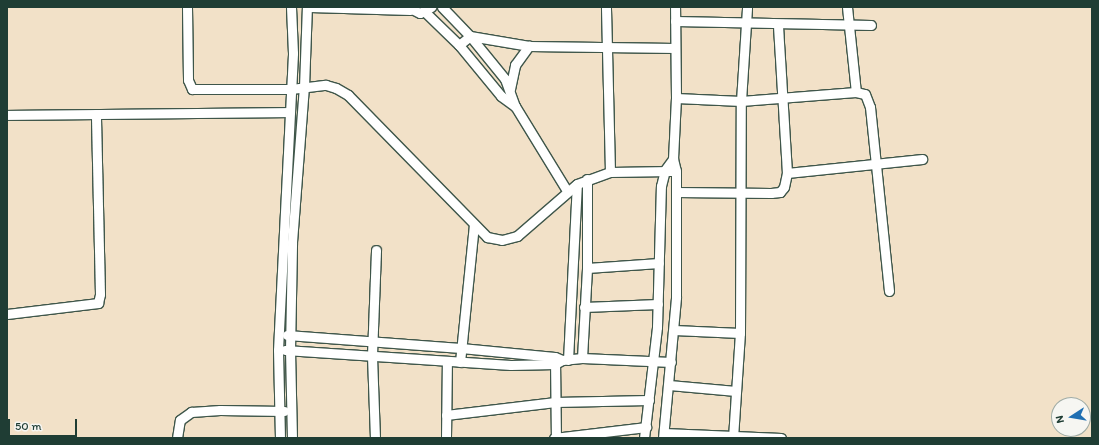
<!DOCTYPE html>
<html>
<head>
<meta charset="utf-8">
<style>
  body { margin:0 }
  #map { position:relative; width:1099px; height:445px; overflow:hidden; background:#f2e1c8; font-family:Itim,sans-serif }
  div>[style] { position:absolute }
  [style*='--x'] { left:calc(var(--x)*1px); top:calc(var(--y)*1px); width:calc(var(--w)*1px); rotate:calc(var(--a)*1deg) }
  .roads { filter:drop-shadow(1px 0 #3f564a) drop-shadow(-1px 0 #3f564a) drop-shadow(0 1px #3f564a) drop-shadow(0 -1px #3f564a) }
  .minor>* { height:9px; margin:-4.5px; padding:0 4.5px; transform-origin:4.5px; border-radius:4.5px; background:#fff }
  span { translate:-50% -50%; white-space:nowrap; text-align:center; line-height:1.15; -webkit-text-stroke:3px #f6f6f2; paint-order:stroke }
  .frame { position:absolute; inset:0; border:8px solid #1f3d34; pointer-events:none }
  .north { position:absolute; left:1051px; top:397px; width:40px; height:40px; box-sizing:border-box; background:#f6f6f2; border:1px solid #a0aca6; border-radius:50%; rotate:258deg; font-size:11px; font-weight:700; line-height:16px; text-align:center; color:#1f3d34 }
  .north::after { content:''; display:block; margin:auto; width:14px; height:18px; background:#1f6fb2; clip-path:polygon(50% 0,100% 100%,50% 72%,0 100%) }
  .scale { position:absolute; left:8px; top:419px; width:69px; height:18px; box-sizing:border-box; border:2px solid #1f3d34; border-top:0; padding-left:5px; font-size:12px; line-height:14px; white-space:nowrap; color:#1f3d34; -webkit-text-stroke:3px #f6f6f2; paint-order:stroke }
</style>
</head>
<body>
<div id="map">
  <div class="roads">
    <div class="minor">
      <i style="--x:187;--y:7;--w:73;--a:89.2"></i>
      <i style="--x:188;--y:80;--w:10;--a:66"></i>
      <i style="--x:192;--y:89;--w:99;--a:0"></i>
      <i style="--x:291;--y:89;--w:35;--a:-7"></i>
      <i style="--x:326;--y:85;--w:10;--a:17"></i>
      <i style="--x:336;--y:88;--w:14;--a:30"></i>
      <i style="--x:348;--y:95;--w:199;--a:45.6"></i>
      <i style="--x:487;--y:237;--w:15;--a:11"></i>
      <i style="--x:502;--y:240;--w:16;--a:-15"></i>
      <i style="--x:517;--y:236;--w:79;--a:-40.9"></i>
      <i style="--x:577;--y:184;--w:35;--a:-20"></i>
      <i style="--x:610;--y:172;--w:165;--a:-91.4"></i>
      <i style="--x:310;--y:7;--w:100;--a:1.7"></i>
      <i style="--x:408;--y:7;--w:13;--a:27"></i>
      <i style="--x:420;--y:13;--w:13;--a:-29"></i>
      <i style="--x:442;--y:7;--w:40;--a:46"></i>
      <i style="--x:470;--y:36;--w:55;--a:50.9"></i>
      <i style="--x:505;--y:79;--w:29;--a:70"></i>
      <i style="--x:515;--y:106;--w:100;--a:58.5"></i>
      <i style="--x:847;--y:7;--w:85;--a:84"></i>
      <i style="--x:856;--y:92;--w:9;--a:13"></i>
      <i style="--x:865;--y:94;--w:14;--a:69"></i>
      <i style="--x:870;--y:107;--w:185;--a:84.1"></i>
      <i style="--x:425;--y:12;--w:47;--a:44.1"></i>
      <i style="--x:459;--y:45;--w:66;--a:50.5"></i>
      <i style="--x:501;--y:96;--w:17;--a:36"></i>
      <i style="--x:675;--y:21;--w:196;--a:1.2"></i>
      <i style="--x:459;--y:45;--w:14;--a:-39"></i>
      <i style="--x:470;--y:36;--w:60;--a:9.6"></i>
      <i style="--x:529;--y:46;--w:146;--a:0.8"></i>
      <i style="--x:510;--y:89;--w:25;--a:-78"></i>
      <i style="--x:515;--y:65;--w:24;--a:-54"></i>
      <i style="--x:676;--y:98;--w:65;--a:2.6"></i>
      <i style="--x:741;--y:101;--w:115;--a:-4.5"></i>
      <i style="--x:7;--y:115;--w:283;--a:-0.6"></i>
      <i style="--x:610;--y:172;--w:61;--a:-0.9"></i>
      <i style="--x:787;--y:173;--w:136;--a:-5.9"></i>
      <i style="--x:676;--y:192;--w:95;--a:0.6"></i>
      <i style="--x:771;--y:193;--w:9;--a:-6"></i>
      <i style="--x:780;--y:192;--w:6;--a:-51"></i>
      <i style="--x:784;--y:187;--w:14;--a:-78"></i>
      <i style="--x:787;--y:173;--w:149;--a:-93.5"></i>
      <i style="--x:587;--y:268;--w:72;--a:-4"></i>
      <i style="--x:584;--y:307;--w:74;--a:-2.3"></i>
      <i style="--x:7;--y:314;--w:92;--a:-6.9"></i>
      <i style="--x:98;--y:303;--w:9;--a:-77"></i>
      <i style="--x:100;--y:294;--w:180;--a:-91.3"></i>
      <i style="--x:674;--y:330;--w:66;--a:2.6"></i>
      <i style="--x:287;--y:335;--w:174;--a:4.3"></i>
      <i style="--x:461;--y:348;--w:94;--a:5.5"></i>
      <i style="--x:555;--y:357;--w:8;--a:23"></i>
      <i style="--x:285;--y:350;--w:226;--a:3.8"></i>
      <i style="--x:511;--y:365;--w:44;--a:-1.3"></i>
      <i style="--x:555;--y:364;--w:8;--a:-30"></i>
      <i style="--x:562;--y:360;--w:20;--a:-6"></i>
      <i style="--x:582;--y:358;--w:89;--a:2.6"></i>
      <i style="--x:582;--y:358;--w:90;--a:-86.8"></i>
      <i style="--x:587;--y:268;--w:89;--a:-90"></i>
      <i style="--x:555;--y:359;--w:79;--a:89.3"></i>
      <i style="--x:568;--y:360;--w:176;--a:-87.1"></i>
      <i style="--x:460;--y:362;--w:138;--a:-84.2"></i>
      <i style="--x:669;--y:385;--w:67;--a:5.1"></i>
      <i style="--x:446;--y:415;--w:110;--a:-6.8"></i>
      <i style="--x:555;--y:402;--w:94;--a:-1.2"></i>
      <i style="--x:664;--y:433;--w:117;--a:2.4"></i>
      <i style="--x:177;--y:438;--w:18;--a:-81"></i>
      <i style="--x:180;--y:420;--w:14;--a:-36"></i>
      <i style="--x:191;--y:412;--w:29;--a:-4"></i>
      <i style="--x:220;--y:410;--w:64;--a:0.9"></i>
      <i style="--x:280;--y:438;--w:88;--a:-91.3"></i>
      <i style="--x:278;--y:350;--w:297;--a:-87.1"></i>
      <i style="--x:293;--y:53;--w:46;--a:-92.5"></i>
      <i style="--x:292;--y:438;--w:88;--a:-91.3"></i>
      <i style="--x:290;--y:350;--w:108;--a:-88.9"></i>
      <i style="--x:292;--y:242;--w:155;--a:-85.6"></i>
      <i style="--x:304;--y:87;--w:80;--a:-87.9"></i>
      <i style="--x:375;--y:438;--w:83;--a:-92.1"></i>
      <i style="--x:372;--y:355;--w:105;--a:-87.8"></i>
      <i style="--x:446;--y:438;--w:77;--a:-89.3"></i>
      <i style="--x:554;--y:438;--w:93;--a:-6.8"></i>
      <i style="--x:644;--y:438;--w:112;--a:-83.3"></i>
      <i style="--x:657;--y:327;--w:141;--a:-88.4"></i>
      <i style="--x:661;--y:186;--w:16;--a:-76"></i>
      <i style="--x:665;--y:170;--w:14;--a:-54"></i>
      <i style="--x:663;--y:438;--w:142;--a:-84.7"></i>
      <i style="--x:676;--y:297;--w:126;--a:-90"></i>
      <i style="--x:676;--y:171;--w:12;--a:-104"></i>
      <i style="--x:673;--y:159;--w:61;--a:-87.2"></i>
      <i style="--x:676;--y:98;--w:91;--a:-90.6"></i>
      <i style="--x:733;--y:438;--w:105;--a:-86.2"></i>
      <i style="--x:740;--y:333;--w:232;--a:-89.8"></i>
      <i style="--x:741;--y:101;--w:94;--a:-86.3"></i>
    </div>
  </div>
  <div class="frame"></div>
  <div class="north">N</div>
  <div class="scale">50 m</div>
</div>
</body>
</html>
